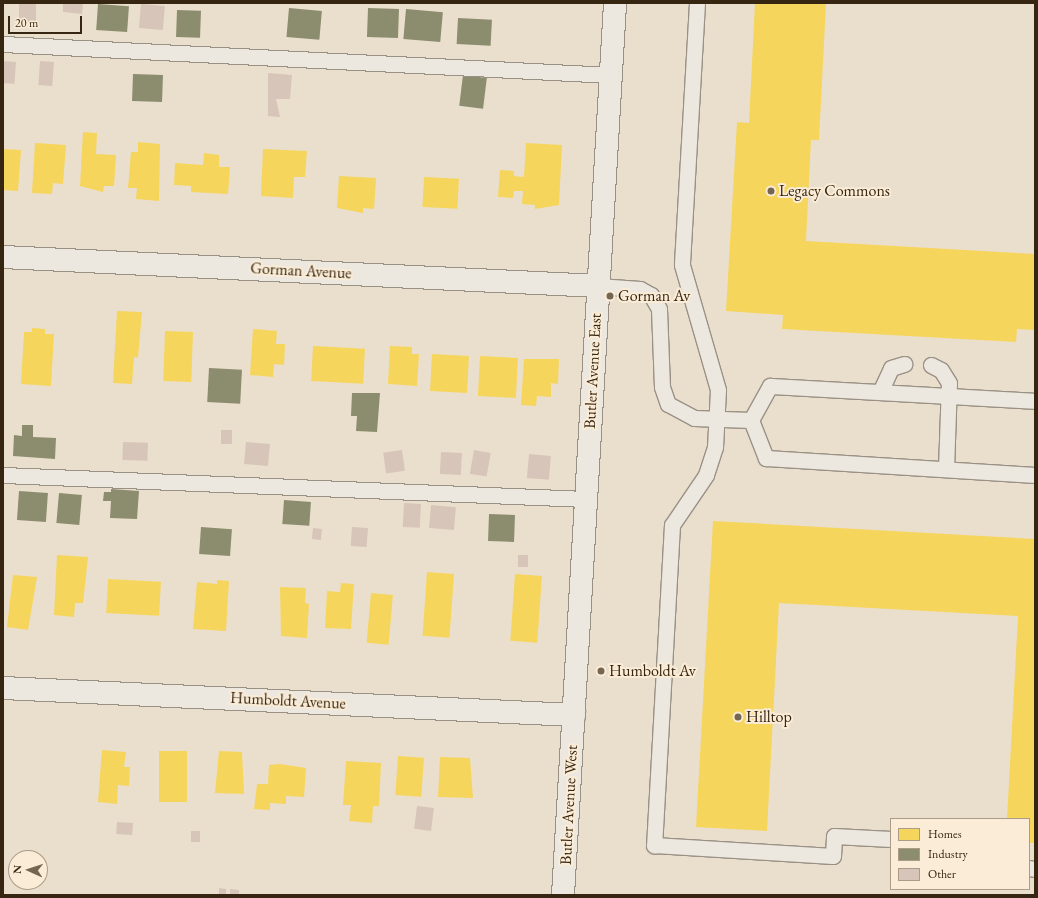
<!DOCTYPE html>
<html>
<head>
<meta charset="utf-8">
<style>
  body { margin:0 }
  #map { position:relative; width:1038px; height:898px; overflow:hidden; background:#eadfcd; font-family:"EB Garamond",serif }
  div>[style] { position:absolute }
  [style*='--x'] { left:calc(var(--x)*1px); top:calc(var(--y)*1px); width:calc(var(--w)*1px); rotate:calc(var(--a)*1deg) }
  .homes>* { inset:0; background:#f6d55c; transform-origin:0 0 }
  .industry>* { inset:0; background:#8c8c6e; transform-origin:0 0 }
  .building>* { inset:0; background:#d7c5b9; transform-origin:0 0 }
  .roads { filter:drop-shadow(1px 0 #9a9185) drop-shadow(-1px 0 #9a9185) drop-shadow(0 1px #9a9185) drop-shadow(0 -1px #9a9185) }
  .service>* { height:15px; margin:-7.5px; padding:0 7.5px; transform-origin:7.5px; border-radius:7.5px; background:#ede8df }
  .minor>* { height:22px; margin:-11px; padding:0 11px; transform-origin:11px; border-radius:11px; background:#ede8df }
  .tertiary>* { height:22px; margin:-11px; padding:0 11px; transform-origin:11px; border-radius:11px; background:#ede8df }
  .dots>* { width:11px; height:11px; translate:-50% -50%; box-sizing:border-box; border:2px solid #faecd6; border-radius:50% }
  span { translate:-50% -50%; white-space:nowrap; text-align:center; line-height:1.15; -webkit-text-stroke:4px #faecd6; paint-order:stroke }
  .poi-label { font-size:16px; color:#362510 }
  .left { translate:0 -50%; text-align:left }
  .street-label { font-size:16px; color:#362510 }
  .frame { position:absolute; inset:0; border:4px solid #362510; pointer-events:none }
  .legend { position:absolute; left:890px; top:818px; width:140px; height:72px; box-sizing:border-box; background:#faecd6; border:1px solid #ac9c87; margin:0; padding:5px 7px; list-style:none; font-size:12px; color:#362510 }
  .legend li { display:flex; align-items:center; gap:8px; height:20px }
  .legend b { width:20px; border:1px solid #ac9c87 }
  .north { position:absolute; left:8px; top:850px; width:40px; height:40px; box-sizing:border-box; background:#faecd6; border:1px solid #ac9c87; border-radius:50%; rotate:273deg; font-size:11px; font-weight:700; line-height:16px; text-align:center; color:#362510 }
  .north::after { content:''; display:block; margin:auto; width:14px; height:18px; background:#756652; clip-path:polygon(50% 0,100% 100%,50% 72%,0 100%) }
  .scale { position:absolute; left:8px; top:16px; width:74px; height:18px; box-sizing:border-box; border:2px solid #362510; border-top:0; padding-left:5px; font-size:12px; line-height:14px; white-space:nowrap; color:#362510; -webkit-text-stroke:3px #faecd6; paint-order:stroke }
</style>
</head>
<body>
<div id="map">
  <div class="homes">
    <i style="clip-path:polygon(755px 3px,826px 3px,819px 140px,811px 140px,806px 241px,1035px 254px,1035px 330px,1017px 329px,1016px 342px,782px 329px,783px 315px,726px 311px,737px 122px,749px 123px)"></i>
    <i style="clip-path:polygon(83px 132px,97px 133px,96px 154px,116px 155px,114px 186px,104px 186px,103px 192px,80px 186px)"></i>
    <i style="clip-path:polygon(138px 142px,160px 144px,159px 201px,136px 199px,137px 188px,128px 188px,131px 152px,138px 152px)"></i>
    <i style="clip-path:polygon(35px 143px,66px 145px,63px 184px,53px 183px,52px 194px,32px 193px)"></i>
    <i style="clip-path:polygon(526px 143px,562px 145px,559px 205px,535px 209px,535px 205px,522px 204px,523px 191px,514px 191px,513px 198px,498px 197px,500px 170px,514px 171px,514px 176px,524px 177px)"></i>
    <i style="clip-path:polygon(3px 149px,21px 150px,18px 191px,3px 190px)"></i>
    <i style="clip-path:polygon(263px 149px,307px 151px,305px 177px,294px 177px,293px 198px,261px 196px)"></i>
    <i style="clip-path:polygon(204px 153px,219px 155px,219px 167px,230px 167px,228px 194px,191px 192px,191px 186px,174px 185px,175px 163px,203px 165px)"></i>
    <i style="clip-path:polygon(339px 176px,376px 178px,374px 209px,363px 208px,363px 213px,337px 208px)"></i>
    <i style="left:424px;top:177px;width:35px;height:30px;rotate:3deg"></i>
    <i style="clip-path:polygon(117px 311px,142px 312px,138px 358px,134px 357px,132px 384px,113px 383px)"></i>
    <i style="clip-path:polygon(32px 328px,45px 329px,45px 334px,54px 334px,51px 386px,21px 384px,24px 332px,32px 332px)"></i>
    <i style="clip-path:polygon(253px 329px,277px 331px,276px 344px,285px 344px,284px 365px,274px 364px,273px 377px,250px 375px)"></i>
    <i style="left:165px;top:331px;width:28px;height:50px;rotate:2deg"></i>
    <i style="left:313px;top:346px;width:52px;height:35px;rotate:3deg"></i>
    <i style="clip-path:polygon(390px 346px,412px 347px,412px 354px,419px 354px,417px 386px,388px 384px)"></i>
    <i style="left:432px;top:354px;width:37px;height:37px;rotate:3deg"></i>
    <i style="left:480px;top:356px;width:38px;height:40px;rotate:3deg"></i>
    <i style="clip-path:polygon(524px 359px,559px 359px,558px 384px,551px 383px,551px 397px,537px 396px,536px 406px,521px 405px)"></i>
    <i style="clip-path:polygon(713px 521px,1035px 539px,1035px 843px,1029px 843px,1029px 819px,1007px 819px,1018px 616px,779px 603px,767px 831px,696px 827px)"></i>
    <i style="clip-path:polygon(57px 555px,88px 557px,83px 603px,75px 603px,74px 617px,54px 615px)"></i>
    <i style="left:427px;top:572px;width:27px;height:64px;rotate:4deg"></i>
    <i style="left:515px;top:574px;width:27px;height:67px;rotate:4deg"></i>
    <i style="clip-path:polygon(13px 575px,37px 577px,28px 630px,7px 627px)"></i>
    <i style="left:108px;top:579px;width:53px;height:34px;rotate:3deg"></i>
    <i style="clip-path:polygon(217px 580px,229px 581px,226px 631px,193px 629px,197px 582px,217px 584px)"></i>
    <i style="clip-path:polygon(341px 583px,354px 584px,351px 629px,325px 628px,327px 591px,340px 592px)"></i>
    <i style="clip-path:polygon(280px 587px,306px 588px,305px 603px,309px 604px,307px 638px,281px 636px)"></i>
    <i style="left:371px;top:593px;width:22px;height:50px;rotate:5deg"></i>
    <i style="clip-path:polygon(102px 750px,126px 752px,124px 767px,130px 767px,129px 786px,118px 785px,117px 804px,98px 802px)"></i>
    <i style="left:159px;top:751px;width:28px;height:51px"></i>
    <i style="clip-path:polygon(219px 751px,242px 752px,244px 794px,215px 793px)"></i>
    <i style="left:398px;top:756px;width:26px;height:39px;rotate:4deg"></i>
    <i style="clip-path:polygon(440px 757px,470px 758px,473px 798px,438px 797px)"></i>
    <i style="clip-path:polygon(346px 761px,381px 763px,379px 806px,373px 806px,372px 823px,349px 821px,351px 805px,343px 805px)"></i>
    <i style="clip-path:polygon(280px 764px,306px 768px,304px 797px,286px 796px,286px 804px,270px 803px,270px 810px,254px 809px,257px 784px,268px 784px,269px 765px)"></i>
  </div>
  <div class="industry">
    <i style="left:98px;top:4px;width:31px;height:26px;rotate:4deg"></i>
    <i style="left:289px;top:8px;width:33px;height:29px;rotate:5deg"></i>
    <i style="left:368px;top:8px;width:31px;height:29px;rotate:2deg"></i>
    <i style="left:406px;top:9px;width:37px;height:30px;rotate:5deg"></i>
    <i style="left:177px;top:10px;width:24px;height:27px;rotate:2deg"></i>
    <i style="left:458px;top:18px;width:34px;height:26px;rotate:3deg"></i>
    <i style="left:133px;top:74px;width:30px;height:27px;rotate:2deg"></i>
    <i style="left:463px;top:75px;width:24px;height:31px;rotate:7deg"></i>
    <i style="left:209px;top:368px;width:33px;height:34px;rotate:3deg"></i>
    <i style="clip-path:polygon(352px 393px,380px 393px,377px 432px,356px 431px,357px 416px,351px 416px)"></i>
    <i style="clip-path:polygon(22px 425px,33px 425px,33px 437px,56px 438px,55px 459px,13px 456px,14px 435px,22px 436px)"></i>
    <i style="clip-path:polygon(111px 489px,139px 491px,137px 519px,110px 518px,111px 501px,103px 501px,104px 492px,111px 492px)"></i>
    <i style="left:19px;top:491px;width:29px;height:29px;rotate:4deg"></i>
    <i style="left:59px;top:493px;width:23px;height:30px;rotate:5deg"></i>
    <i style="left:284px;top:500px;width:27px;height:24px;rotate:4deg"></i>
    <i style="left:489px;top:514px;width:26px;height:27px;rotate:2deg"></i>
    <i style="left:201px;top:527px;width:31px;height:27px;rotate:4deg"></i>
  </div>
  <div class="building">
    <i style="left:19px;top:3px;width:17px;height:20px"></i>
    <i style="clip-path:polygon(63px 3px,83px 3px,82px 14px,63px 12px)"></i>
    <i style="left:141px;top:4px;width:24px;height:24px;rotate:5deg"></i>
    <i style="left:3px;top:61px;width:13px;height:22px;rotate:4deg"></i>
    <i style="left:40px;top:61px;width:14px;height:24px;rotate:4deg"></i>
    <i style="clip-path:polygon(268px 73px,292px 75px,290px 99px,276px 99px,280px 117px,268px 116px)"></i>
    <i style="left:221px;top:430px;width:11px;height:14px"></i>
    <i style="left:123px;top:442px;width:25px;height:18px;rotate:2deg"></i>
    <i style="left:246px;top:442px;width:24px;height:22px;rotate:5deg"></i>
    <i style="left:402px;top:450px;width:21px;height:19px;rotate:82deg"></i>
    <i style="left:474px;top:450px;width:17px;height:24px;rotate:10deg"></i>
    <i style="left:441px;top:452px;width:21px;height:22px;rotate:3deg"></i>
    <i style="left:529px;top:454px;width:22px;height:24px;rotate:5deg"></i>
    <i style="left:404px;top:503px;width:17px;height:24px;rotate:3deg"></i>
    <i style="left:431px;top:505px;width:25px;height:23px;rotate:5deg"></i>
    <i style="left:352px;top:527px;width:16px;height:19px;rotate:4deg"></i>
    <i style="left:313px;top:528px;width:9px;height:11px;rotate:6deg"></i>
    <i style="left:518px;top:555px;width:10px;height:12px"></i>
    <i style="left:417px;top:806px;width:17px;height:23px;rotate:7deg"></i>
    <i style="left:117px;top:822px;width:16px;height:12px;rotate:4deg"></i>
    <i style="left:191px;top:831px;width:9px;height:11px"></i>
    <i style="clip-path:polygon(219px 888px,226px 889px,226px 895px,219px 895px)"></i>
    <i style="clip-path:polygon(230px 889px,239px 890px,239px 895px,230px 895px)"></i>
  </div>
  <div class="roads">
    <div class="service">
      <i style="--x:697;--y:3;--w:262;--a:93.3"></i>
      <i style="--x:682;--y:265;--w:130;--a:73.9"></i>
      <i style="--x:718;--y:390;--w:57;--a:93"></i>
      <i style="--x:715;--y:447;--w:29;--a:108"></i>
      <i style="--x:706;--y:475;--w:60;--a:124.2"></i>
      <i style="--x:672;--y:525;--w:321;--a:93.2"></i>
      <i style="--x:654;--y:845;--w:179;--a:3.5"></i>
      <i style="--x:833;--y:856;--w:20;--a:-87"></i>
      <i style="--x:834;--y:836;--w:57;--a:3"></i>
      <i style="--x:3;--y:44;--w:608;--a:2.92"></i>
      <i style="--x:598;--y:286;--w:42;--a:4.1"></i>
      <i style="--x:640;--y:289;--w:13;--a:29"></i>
      <i style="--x:651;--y:295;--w:16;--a:60"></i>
      <i style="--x:659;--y:309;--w:78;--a:87.8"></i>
      <i style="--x:662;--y:387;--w:18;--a:71"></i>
      <i style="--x:668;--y:404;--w:30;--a:28"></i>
      <i style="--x:694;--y:418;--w:57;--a:2"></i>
      <i style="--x:931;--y:365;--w:11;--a:27"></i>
      <i style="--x:941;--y:370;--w:15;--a:58"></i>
      <i style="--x:949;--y:383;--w:86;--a:92"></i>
      <i style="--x:880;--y:392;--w:26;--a:-65"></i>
      <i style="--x:891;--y:368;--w:14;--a:-17"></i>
      <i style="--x:751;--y:420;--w:41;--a:68.5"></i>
      <i style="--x:766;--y:458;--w:270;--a:3.6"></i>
      <i style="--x:751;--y:420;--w:39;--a:-61"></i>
      <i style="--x:770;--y:386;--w:265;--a:3.2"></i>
      <i style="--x:3;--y:475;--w:583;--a:2.36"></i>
      <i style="--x:1029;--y:868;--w:6;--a:9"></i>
    </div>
    <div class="minor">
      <i style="--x:3;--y:257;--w:596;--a:2.79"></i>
      <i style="--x:3;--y:688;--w:572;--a:2.71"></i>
    </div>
    <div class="tertiary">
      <i style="--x:563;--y:895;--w:894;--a:-86.66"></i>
    </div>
  </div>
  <div class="dots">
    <i style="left:771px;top:191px;background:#756652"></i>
    <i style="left:610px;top:296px;background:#756652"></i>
    <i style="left:601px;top:671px;background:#756652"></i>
    <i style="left:738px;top:717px;background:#756652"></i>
  </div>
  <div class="poi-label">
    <span class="left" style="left:779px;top:191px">Legacy Commons</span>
    <span class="left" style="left:618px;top:296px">Gorman Av</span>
    <span class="left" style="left:609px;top:671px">Humboldt Av</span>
    <span class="left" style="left:746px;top:717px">Hilltop</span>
  </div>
  <div class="street-label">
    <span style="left:301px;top:271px;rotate:3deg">Gorman Avenue</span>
    <span style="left:593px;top:371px;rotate:-87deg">Butler Avenue East</span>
    <span style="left:288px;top:701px;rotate:3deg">Humboldt Avenue</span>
    <span style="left:569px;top:805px;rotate:-87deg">Butler Avenue West</span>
  </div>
  <div class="frame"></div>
  <ul class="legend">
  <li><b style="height:11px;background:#f6d55c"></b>Homes</li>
  <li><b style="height:11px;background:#8c8c6e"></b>Industry</li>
  <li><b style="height:11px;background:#d7c5b9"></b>Other</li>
  </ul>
  <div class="north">N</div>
  <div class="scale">20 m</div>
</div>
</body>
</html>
